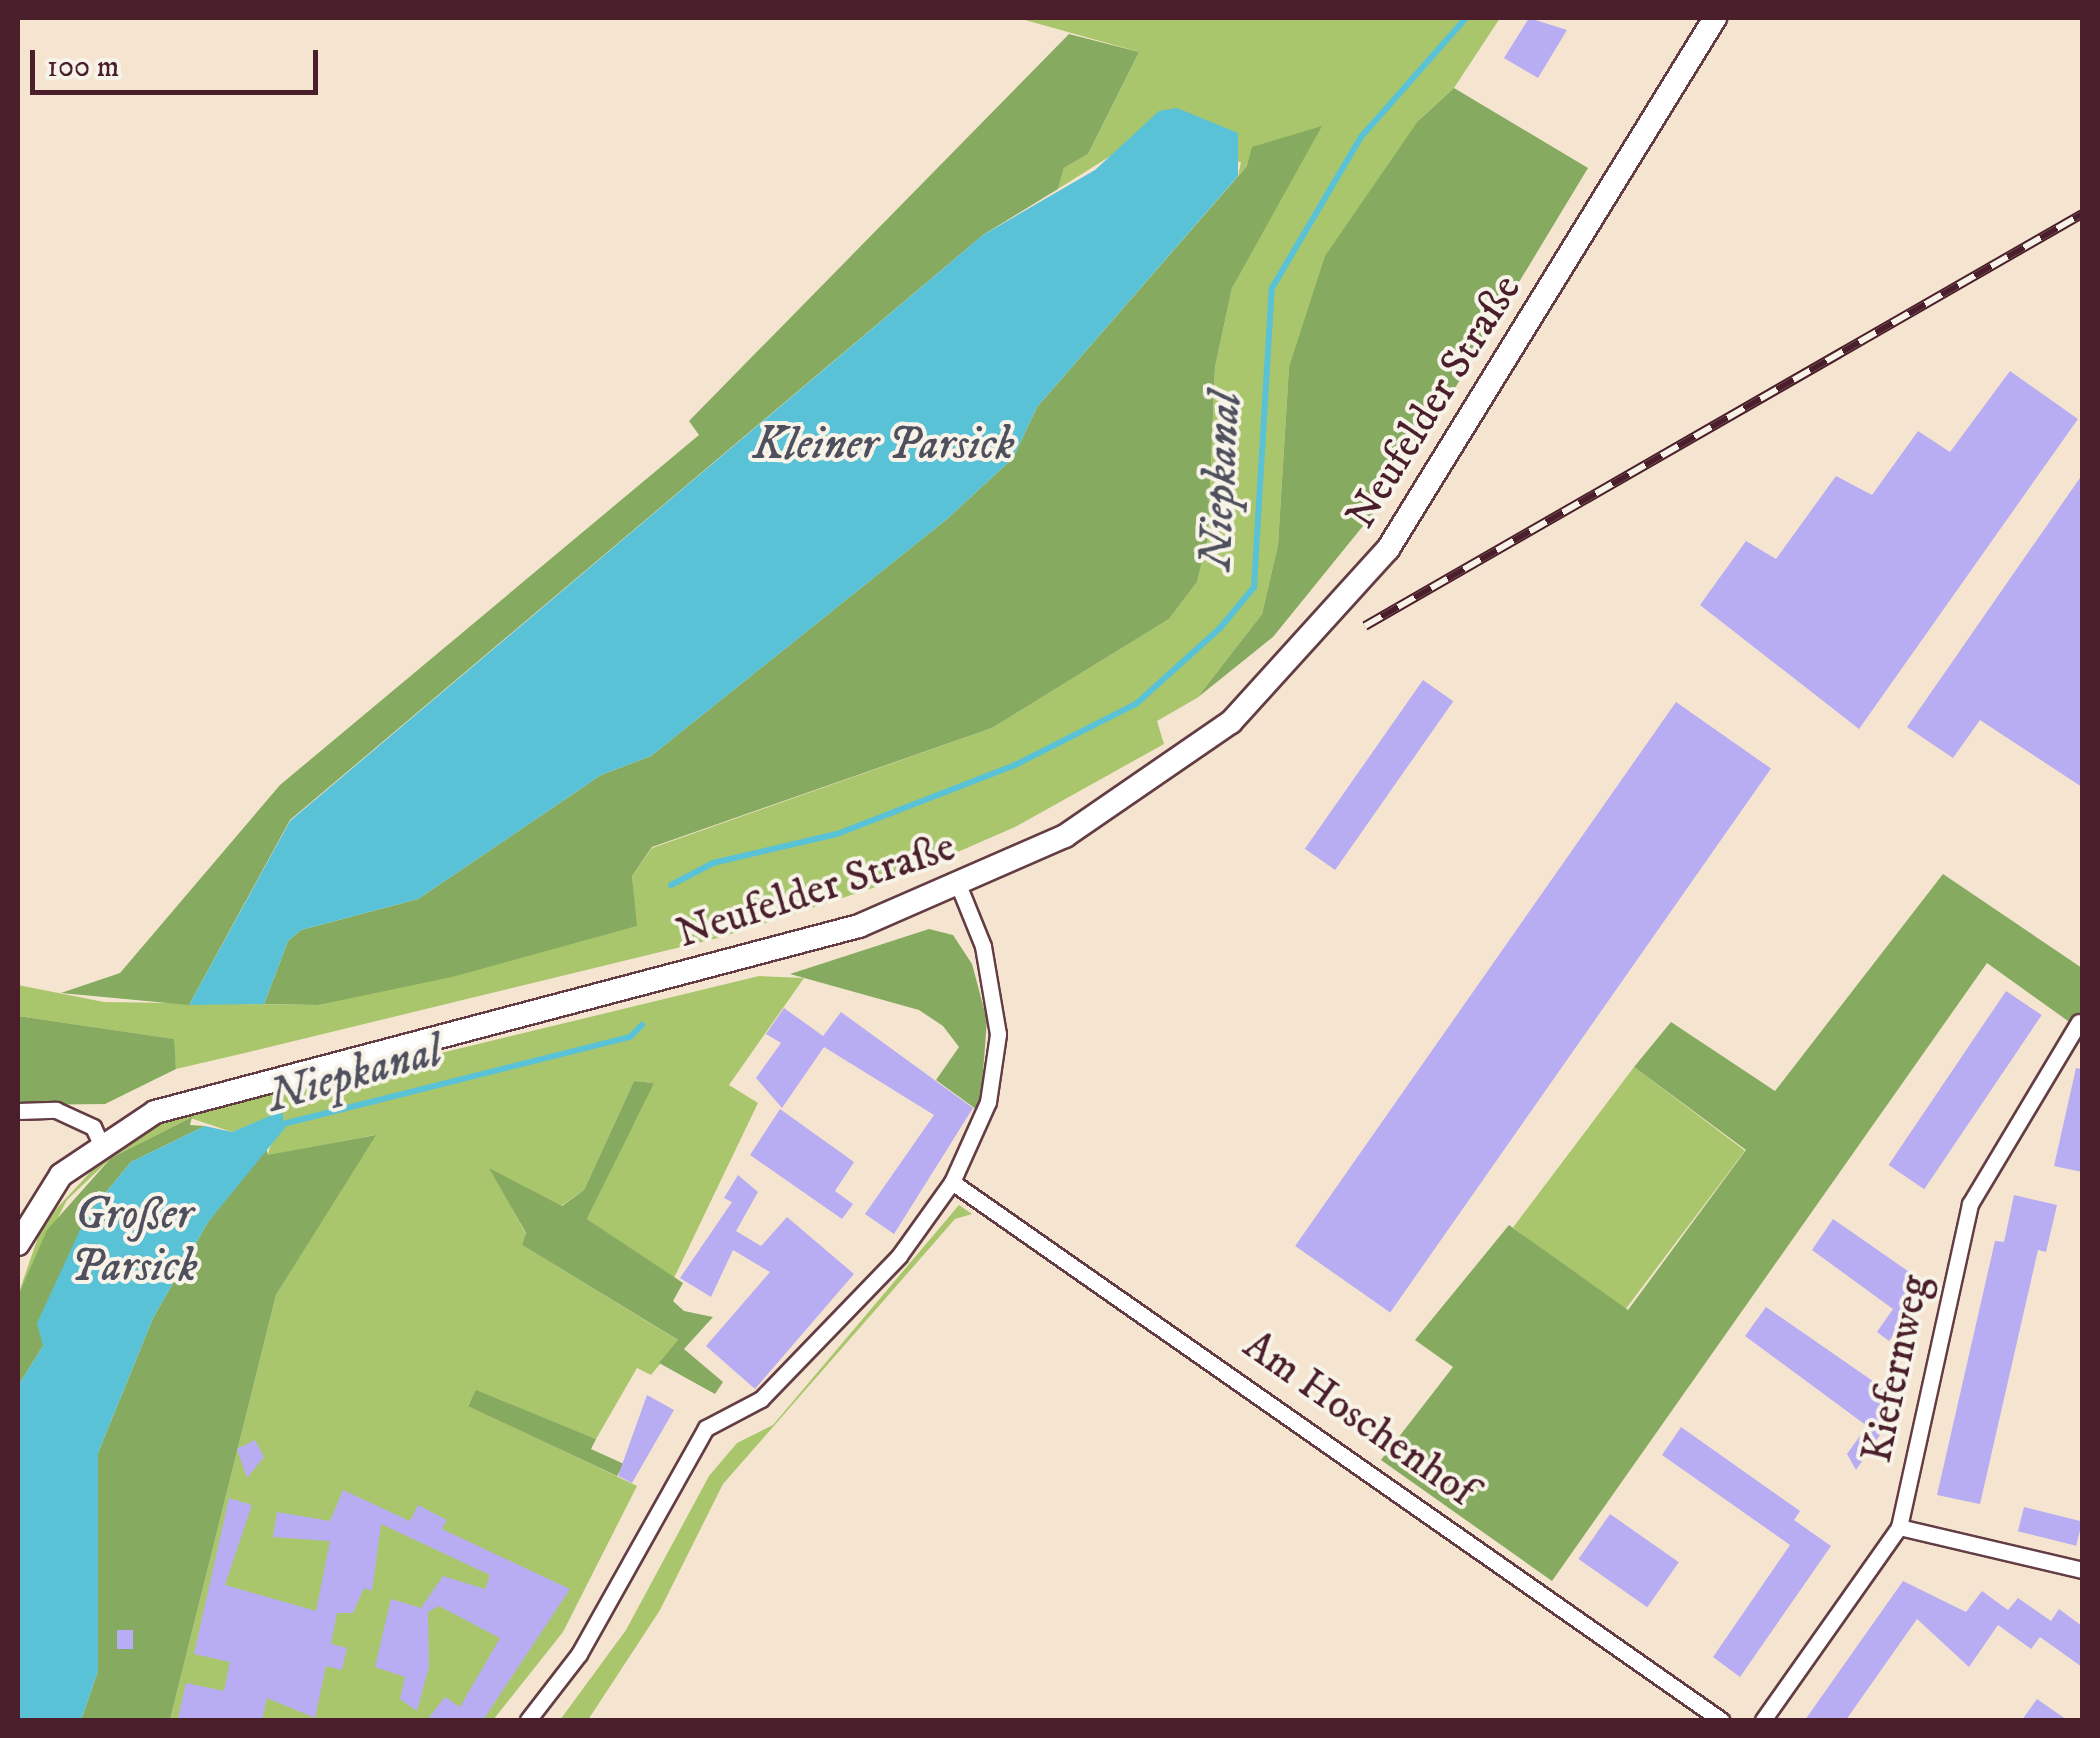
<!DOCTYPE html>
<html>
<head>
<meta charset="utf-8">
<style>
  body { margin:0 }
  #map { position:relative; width:2100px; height:1738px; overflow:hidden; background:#f5e5d0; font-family:"IM FELL DW Pica",serif }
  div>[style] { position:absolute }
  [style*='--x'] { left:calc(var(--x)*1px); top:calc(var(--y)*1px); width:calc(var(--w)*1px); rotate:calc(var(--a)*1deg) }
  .green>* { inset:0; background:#a9c66c; transform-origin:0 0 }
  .forest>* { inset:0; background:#86ab60 }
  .water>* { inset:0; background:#5ac2d6 }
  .stream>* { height:6px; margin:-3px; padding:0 3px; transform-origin:3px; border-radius:3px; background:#5ac2d6 }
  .building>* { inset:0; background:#b8adf3; transform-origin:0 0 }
  .roads { filter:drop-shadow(2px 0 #643d44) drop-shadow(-2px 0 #643d44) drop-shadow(0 2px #643d44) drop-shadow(0 -2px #643d44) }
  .minor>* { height:15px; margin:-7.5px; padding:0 7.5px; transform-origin:7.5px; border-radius:7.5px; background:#fff }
  .secondary>* { height:22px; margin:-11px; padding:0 11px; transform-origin:11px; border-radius:11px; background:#fff }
  .rail>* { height:10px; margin-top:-5px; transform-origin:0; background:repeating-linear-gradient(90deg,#f7f3e8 0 19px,#4a1f2b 0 38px); box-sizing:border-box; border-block:2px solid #4a1f2b }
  span { translate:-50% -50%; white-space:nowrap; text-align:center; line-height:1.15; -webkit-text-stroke:8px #f7f3e8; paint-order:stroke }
  .street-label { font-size:42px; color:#4a1f2b }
  .water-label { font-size:45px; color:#4f505e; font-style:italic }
  .frame { position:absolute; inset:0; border:20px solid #4a1f2b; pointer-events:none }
  .scale { position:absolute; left:30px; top:50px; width:288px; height:45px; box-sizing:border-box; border:5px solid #4a1f2b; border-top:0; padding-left:12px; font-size:30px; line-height:35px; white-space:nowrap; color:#4a1f2b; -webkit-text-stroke:8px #f7f3e8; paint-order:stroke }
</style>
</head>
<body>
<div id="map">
  <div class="green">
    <i style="clip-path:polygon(1018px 18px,1500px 18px,1454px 88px,1418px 121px,1289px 367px,1278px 545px,1262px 614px,1197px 698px,1157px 721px,1164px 744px,1015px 827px,882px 885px,722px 937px,249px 1052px,176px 1069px,173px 1039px,18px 1016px,18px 985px,104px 1002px,318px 1005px,636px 926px,632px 876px,652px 848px,992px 728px,1169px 619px,1197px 582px,1208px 539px,1215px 367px,1232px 288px,1274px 201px,1247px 166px,1238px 176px,1241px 162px,1120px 150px,1058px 189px,1064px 168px,1088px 154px,1139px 52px)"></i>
    <i style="clip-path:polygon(759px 976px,804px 978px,729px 1085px,758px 1103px,674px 1278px,587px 1219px,653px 1083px,634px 1081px,584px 1190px,561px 1206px,491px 1170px,526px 1234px,522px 1245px,679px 1341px,651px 1375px,637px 1368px,596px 1439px,477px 1391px,468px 1405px,637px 1486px,563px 1632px,493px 1720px,170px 1720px,276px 1295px,375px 1135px,267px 1156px,282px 1112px,232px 1132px,190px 1118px,111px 1158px,67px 1200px,18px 1295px,43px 1223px,110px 1151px,165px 1120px)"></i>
    <i style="left:1634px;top:1067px;width:139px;height:201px;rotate:37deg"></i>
    <i style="clip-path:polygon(959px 1205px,972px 1214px,955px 1219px,723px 1484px,660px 1610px,588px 1720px,560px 1720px,626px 1630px,709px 1476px,737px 1443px,773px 1425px)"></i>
  </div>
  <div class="forest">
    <i style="clip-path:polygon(1069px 34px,1139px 52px,1088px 154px,1064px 168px,1058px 189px,983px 235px,290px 820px,189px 1005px,61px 993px,120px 973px,280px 785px,699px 435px,689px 421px)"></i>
    <i style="clip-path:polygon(1454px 88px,1588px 168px,1397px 484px,1273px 637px,1197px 698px,1262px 614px,1278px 545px,1289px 367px,1325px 256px,1418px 121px)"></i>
    <i style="clip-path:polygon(1322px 126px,1232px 288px,1215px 367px,1208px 539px,1197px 582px,1169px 619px,992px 728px,652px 847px,632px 876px,637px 926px,452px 977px,318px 1005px,264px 1004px,288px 941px,301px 930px,418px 899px,601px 775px,651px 756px,947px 519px,1013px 458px,1037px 407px,1247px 166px,1252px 147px)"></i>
    <i style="clip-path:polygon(1943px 874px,2082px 968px,2082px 1031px,1987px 963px,1552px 1581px,1381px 1460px,1453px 1367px,1415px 1340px,1509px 1225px,1628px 1310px,1746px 1150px,1634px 1067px,1671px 1022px,1775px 1091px)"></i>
    <i style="clip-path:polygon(929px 929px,953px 935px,972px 964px,987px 1020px,980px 1112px,936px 1080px,959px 1047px,943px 1026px,919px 1010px,790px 974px)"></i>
    <i style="clip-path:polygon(18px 1016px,174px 1039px,176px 1069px,105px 1104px,18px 1105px)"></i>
    <i style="clip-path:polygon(634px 1081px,654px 1083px,587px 1219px,683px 1283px,673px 1301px,684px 1311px,713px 1317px,684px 1349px,723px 1382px,715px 1394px,659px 1363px,678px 1340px,522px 1245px,526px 1233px,489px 1168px,562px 1206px,584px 1190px)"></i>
    <i style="clip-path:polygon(192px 1117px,190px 1125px,205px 1126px,131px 1162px,87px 1215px,43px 1346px,18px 1386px,18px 1296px,47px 1230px,111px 1158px)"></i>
    <i style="clip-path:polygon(376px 1135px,276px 1295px,170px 1720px,81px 1720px,98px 1671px,98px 1453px,153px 1318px,208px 1222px,266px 1148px,268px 1155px)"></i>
    <i style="clip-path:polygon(476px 1390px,596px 1439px,591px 1449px,624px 1464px,617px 1476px,468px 1406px)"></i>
  </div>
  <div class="water">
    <i style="clip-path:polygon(1177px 108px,1238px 133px,1238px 176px,1037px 407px,1013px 458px,947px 519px,651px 756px,601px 775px,418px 899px,301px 930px,288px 941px,264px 1004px,189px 1005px,290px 821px,983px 235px,1095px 170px,1159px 111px)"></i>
    <i style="clip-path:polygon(282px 1111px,285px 1128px,208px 1222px,153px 1318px,98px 1453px,98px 1671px,81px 1720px,18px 1720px,18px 1386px,43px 1346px,37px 1323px,87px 1215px,131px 1162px,205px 1126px,232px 1132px)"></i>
  </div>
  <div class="stream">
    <i style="--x:671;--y:885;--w:47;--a:-27.6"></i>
    <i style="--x:713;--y:863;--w:127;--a:-13.2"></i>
    <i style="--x:837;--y:834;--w:191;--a:-21.2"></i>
    <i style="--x:1015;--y:765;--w:136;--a:-26.8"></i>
    <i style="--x:1136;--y:704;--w:113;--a:-42.1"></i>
    <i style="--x:1220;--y:628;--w:53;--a:-50.3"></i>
    <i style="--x:1254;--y:587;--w:300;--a:-86.6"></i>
    <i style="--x:1272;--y:288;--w:175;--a:-59.5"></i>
    <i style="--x:1361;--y:137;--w:159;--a:-48.6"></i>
    <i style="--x:279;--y:1125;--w:362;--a:-14.1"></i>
    <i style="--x:630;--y:1037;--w:17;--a:-45"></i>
  </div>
  <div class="building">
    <i style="clip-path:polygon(1529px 18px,1567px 30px,1538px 78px,1504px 58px)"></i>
    <i style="clip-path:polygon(2010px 371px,2078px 419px,1859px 729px,1700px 605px,1746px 541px,1776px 559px,1836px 476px,1872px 495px,1918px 431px,1950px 452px)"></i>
    <i style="clip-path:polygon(2082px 475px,2082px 787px,1980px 720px,1953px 758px,1907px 727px)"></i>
    <i style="left:1423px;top:680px;width:37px;height:206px;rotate:35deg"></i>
    <i style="left:1676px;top:702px;width:116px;height:664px;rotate:35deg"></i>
    <i style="left:2006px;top:991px;width:43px;height:210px;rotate:34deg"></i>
    <i style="clip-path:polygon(784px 1008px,823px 1036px,841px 1012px,973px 1108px,894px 1234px,865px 1214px,934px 1115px,824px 1047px,782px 1108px,756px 1078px,781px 1043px,766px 1034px)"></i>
    <i style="clip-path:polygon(2076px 1068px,2082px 1069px,2082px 1172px,2054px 1166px)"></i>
    <i style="clip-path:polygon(780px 1109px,854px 1162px,835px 1191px,853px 1204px,842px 1219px,750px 1155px)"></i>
    <i style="clip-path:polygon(738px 1175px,758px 1192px,736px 1231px,761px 1246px,787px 1217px,854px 1274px,755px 1389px,706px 1346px,770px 1272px,733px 1250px,711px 1297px,680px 1278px,732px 1202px,724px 1198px)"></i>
    <i style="clip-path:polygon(2014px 1195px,2057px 1205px,2046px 1252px,2038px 1250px,1980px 1504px,1937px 1495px,1995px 1241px,2004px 1242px)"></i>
    <i style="clip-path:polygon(1833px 1219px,1915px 1276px,1905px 1291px,1918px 1300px,1889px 1341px,1877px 1332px,1893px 1309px,1812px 1250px)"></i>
    <i style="clip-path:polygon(1766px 1307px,1890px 1393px,1881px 1407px,1893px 1416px,1856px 1470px,1847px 1454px,1867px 1426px,1745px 1336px)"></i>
    <i style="clip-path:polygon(647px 1395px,674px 1410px,632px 1483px,618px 1476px)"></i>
    <i style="clip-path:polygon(1681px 1427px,1800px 1511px,1794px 1520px,1831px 1546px,1740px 1677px,1713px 1657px,1790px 1545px,1662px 1455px)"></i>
    <i style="clip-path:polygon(255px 1440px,264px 1457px,247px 1478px,237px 1449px)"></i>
    <i style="clip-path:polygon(343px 1490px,410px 1521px,418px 1505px,447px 1520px,442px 1529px,570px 1589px,483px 1720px,427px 1720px,445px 1697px,460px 1707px,500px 1638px,439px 1606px,428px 1612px,429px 1667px,417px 1711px,400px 1699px,405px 1677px,375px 1667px,391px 1599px,421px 1608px,443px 1576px,485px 1589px,490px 1575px,381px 1524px,372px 1591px,364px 1588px,353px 1613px,337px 1613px,331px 1644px,347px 1648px,342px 1670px,326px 1666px,315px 1718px,267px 1698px,262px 1720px,178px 1718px,186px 1683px,224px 1691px,230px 1662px,194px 1654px,229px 1498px,252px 1505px,225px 1585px,316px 1611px,330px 1541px,273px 1537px,277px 1512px,330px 1521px)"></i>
    <i style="left:2024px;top:1507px;width:60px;height:25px;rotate:14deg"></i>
    <i style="left:1610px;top:1514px;width:84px;height:55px;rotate:35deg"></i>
    <i style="clip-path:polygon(1903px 1581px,1966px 1612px,1982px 1591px,2008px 1610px,2018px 1598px,2051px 1621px,2059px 1609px,2082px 1626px,2082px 1667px,2040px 1637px,2031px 1649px,1998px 1625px,1969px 1667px,1917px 1619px,1846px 1720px,1805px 1720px)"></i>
    <i style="left:117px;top:1630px;width:16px;height:19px"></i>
    <i style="clip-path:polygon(2037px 1699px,2067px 1720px,2022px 1720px)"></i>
  </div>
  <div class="roads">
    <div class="minor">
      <i style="--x:18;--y:1111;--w:38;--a:-2"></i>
      <i style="--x:56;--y:1110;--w:41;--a:24.7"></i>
      <i style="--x:93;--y:1127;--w:17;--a:65"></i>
      <i style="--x:952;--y:1182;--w:939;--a:34.98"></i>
      <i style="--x:1899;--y:1527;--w:188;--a:13.2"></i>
      <i style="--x:528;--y:1720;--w:83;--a:-52.3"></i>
      <i style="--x:579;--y:1654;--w:259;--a:-60.7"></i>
      <i style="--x:706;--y:1428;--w:62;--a:-27.8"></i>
      <i style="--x:761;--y:1399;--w:199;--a:-46"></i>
      <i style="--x:899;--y:1256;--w:91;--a:-54.4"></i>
      <i style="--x:952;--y:1182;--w:88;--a:-65.8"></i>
      <i style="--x:988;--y:1102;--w:69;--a:-81.6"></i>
      <i style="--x:998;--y:1034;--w:89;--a:-99.7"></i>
      <i style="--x:983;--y:946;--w:61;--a:-112"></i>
      <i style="--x:1763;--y:1720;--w:236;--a:-54.8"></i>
      <i style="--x:1899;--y:1527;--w:331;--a:-77.6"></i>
      <i style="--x:1970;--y:1204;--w:212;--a:-59.1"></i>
    </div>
    <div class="secondary">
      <i style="--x:18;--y:1244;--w:81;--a:-58.1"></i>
      <i style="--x:61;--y:1175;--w:113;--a:-33.8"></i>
      <i style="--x:155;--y:1112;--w:728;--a:-14.8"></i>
      <i style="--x:859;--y:926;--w:225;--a:-23.6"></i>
      <i style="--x:1065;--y:836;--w:201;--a:-34.5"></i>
      <i style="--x:1231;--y:722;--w:234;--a:-47.8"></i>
      <i style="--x:1388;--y:549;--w:624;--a:-58.37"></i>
    </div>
  </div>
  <div class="rail">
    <i style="--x:1365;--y:626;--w:827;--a:-29.88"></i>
  </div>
  <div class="street-label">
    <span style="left:1434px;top:402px;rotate:-58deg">Neufelder Straße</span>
    <span style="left:816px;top:891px;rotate:-18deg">Neufelder Straße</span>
    <span style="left:1897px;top:1369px;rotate:-78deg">Kiefernweg</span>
    <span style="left:1359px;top:1419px;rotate:35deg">Am Hoschenhof</span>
  </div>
  <div class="water-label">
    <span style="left:884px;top:446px">Kleiner Parsick</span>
    <span style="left:1222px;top:481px;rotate:-87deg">Niepkanal</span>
    <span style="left:355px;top:1075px;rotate:-16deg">Niepkanal</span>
    <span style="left:134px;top:1242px">Großer<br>Parsick</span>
  </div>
  <div class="frame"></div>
  <div class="scale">100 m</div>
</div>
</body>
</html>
